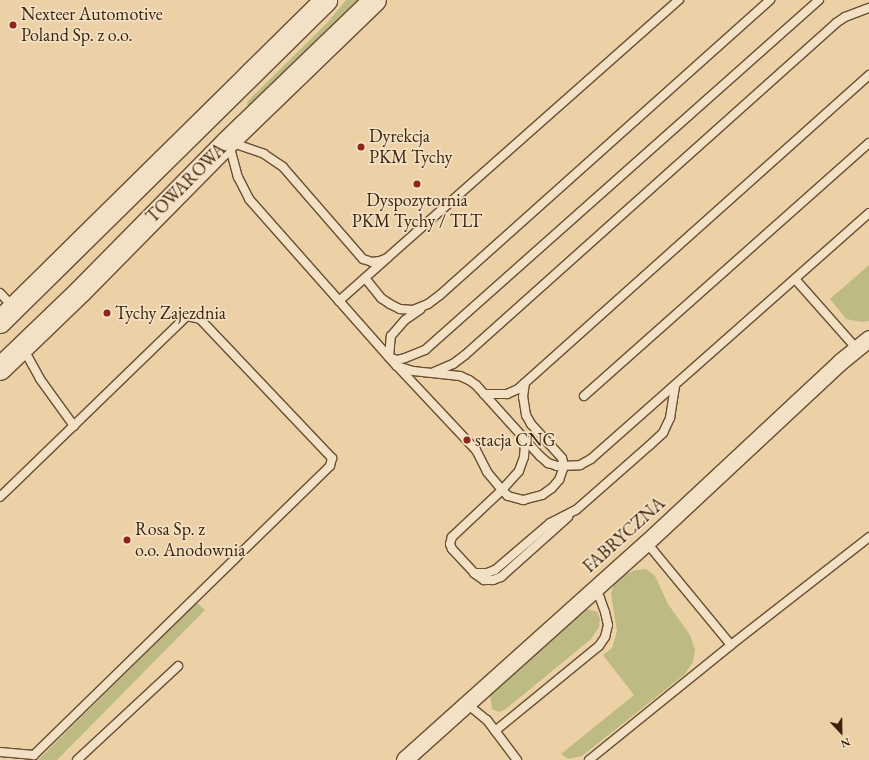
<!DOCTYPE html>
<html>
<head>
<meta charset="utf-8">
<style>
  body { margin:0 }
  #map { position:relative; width:869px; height:760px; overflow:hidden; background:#ecd1a7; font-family:"EB Garamond",serif }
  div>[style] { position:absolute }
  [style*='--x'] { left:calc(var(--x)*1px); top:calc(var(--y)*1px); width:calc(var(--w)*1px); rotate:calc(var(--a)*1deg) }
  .green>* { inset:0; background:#bdba83 }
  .roads { filter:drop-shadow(1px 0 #694e32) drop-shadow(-1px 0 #694e32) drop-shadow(0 1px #694e32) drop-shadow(0 -1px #694e32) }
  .lane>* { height:8px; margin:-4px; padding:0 4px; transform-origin:4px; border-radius:4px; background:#f3e1c6 }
  .street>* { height:16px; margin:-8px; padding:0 8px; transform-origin:8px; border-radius:8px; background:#f3e1c6 }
  .secondary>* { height:22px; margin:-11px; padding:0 11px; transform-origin:11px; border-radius:11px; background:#f3e1c6 }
  .dots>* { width:11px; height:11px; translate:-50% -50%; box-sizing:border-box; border:2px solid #f3e1c6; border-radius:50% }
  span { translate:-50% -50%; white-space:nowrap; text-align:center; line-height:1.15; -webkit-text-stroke:3.5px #f3e1c6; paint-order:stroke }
  .poi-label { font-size:18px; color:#3d230b }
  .left { translate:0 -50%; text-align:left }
  .street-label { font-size:18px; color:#3d230b }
  .north { position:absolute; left:821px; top:712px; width:40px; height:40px; -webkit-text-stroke:3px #f3e1c6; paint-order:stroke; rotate:158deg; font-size:11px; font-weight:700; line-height:16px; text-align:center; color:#3d230b }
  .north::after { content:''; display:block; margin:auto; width:14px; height:18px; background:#3d230b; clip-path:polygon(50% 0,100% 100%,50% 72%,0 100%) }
</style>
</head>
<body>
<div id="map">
  <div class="green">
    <i style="clip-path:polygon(346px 0,359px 0,248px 108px,247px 102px,327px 23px)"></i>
    <i style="clip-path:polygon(869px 265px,869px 321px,862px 322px,846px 319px,830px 299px)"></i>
    <i style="clip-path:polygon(646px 569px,655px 576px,668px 604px,690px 635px,695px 650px,693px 662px,684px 675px,582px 756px,568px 759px,561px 754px,634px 695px,603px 655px,612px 648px,617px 631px,611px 594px,614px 583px,624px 575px,635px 570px)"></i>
    <i style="clip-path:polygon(197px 603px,205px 610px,57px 760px,38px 760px)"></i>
    <i style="clip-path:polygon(587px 609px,597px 612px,600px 619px,599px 627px,591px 639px,506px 709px,499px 712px,492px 709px,490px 694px,575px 614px)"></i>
  </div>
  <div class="roads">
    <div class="lane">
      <i style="--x:230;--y:142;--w:36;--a:19"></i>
      <i style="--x:264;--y:154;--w:23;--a:34"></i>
      <i style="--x:283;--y:167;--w:122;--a:49"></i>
      <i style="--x:363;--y:259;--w:9;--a:18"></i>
      <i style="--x:372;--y:262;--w:8;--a:-7"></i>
      <i style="--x:380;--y:261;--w:8;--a:-23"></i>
      <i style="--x:387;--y:258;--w:390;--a:-41.5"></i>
      <i style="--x:229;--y:144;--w:34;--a:75"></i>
      <i style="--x:238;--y:177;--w:25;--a:63"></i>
      <i style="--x:249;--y:199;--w:223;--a:48.5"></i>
      <i style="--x:397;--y:366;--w:17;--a:17"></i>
      <i style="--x:413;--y:371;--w:47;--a:6.1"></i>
      <i style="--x:460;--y:376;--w:10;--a:24"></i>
      <i style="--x:469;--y:380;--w:9;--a:36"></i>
      <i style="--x:476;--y:385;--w:96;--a:48"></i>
      <i style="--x:540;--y:456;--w:11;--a:41"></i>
      <i style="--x:548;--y:463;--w:9;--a:18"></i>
      <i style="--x:557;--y:466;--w:23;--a:-2"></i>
      <i style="--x:580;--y:465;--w:13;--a:-29"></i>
      <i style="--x:591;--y:459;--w:371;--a:-41.5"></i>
      <i style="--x:365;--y:278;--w:26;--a:51"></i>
      <i style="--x:381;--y:298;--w:11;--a:34"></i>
      <i style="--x:390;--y:304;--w:11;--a:27"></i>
      <i style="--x:400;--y:309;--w:13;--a:4"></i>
      <i style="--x:413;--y:310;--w:16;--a:-22"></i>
      <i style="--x:428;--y:304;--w:15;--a:-37"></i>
      <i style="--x:440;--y:295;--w:443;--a:-41.8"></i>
      <i style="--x:795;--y:279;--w:94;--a:48.5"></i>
      <i style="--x:0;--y:293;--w:19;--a:47"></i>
      <i style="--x:339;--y:301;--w:62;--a:-41.7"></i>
      <i style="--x:23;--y:348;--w:35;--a:61"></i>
      <i style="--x:40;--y:379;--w:58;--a:54.1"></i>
      <i style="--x:389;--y:357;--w:9;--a:21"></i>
      <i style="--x:397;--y:360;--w:8;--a:-14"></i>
      <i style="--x:405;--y:358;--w:22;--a:-22"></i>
      <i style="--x:425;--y:350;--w:527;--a:-41.62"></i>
      <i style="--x:389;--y:357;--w:21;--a:-85"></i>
      <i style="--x:391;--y:336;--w:21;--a:-49"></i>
      <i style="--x:405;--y:320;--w:19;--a:-35"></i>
      <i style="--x:399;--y:368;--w:112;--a:46.8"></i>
      <i style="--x:476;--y:450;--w:25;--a:63"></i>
      <i style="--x:487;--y:472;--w:23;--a:50"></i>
      <i style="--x:502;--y:490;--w:8;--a:45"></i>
      <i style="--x:508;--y:496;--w:16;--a:15"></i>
      <i style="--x:523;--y:500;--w:20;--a:-15"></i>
      <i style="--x:542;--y:495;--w:12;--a:-35"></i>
      <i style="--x:552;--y:488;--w:11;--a:-49"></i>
      <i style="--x:559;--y:480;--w:15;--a:-70"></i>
      <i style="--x:564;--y:466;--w:8;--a:-104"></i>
      <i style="--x:562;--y:458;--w:46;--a:-132.4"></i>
      <i style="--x:531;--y:424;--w:10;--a:-119"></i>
      <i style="--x:526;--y:415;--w:18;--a:-99"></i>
      <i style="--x:523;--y:397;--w:14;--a:-82"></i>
      <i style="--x:434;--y:372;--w:21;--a:-23"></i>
      <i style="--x:453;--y:364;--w:15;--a:-37"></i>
      <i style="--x:465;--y:355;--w:498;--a:-41.8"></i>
      <i style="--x:836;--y:23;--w:11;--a:-34"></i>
      <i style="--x:845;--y:17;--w:26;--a:-21"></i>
      <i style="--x:484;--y:394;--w:23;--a:0"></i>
      <i style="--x:507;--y:394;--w:12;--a:-24"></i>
      <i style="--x:518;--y:389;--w:471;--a:-41.8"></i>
      <i style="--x:584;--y:396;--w:381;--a:-41.6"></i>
      <i style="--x:524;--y:439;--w:6;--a:81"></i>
      <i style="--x:525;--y:445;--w:12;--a:95"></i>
      <i style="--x:524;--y:457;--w:15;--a:110"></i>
      <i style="--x:519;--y:471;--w:25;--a:132"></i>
      <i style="--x:502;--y:490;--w:69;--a:136.8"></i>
      <i style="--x:452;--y:537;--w:7;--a:106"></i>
      <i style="--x:450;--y:544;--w:5;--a:68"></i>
      <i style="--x:452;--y:549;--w:33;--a:47"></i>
      <i style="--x:474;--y:573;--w:13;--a:0"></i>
      <i style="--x:487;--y:573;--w:9;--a:-21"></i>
      <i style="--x:495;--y:570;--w:72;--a:-40.5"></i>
      <i style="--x:550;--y:523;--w:29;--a:-27"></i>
      <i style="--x:576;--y:510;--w:98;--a:-41.3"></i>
      <i style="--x:650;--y:445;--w:18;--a:-43"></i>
      <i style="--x:663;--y:433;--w:17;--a:-65"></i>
      <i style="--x:670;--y:418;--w:33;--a:-81"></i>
      <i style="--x:0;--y:497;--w:260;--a:-44.1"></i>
      <i style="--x:187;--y:316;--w:13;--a:13"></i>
      <i style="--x:200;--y:319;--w:192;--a:46.5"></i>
      <i style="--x:332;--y:458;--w:8;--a:104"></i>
      <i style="--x:330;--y:466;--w:414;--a:135.7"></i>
      <i style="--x:34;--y:755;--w:34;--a:-175"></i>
      <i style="--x:475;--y:574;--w:11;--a:34"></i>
      <i style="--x:484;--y:580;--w:9;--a:0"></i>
      <i style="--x:493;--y:580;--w:9;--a:-21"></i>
      <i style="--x:501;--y:577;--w:90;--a:-41.8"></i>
      <i style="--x:731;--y:645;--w:175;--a:-38"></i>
      <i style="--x:467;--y:704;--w:26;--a:39"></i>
      <i style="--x:487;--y:720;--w:50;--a:53.1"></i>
      <i style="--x:495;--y:731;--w:134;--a:-39.3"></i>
      <i style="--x:599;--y:646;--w:11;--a:-56"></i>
      <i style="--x:605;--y:637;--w:12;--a:-76"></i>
      <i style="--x:608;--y:625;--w:13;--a:-103"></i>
      <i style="--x:605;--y:612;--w:15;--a:-110"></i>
      <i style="--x:600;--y:598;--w:10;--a:-119"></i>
      <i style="--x:77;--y:760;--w:138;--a:-42.9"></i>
      <i style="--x:589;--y:760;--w:183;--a:-39"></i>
      <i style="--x:731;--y:645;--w:132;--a:-129.5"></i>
    </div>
    <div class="street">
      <i style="--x:405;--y:760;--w:325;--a:-41.9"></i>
      <i style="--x:647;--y:543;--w:265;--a:-43"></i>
      <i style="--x:841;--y:362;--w:36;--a:-39"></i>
    </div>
    <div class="secondary">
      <i style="--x:0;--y:322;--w:458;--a:-44.6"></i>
      <i style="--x:0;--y:369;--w:112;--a:-43.9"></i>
      <i style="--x:81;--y:291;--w:209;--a:-45.4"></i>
      <i style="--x:228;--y:142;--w:204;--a:-44"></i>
    </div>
  </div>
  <div class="dots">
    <i style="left:13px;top:25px;background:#8f2418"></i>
    <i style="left:361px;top:147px;background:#8f2418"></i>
    <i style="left:417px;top:184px;background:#8f2418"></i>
    <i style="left:107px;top:313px;background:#8f2418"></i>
    <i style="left:467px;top:440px;background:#8f2418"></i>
    <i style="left:127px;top:540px;background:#8f2418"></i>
  </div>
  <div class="poi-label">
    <span class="left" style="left:21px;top:25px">Nexteer Automotive<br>Poland Sp. z o.o.</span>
    <span class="left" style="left:369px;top:147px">Dyrekcja<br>PKM Tychy</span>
    <span style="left:417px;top:211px">Dyspozytornia<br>PKM Tychy / TLT</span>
    <span class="left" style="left:115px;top:313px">Tychy Zajezdnia</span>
    <span class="left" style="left:475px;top:440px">stacja CNG</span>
    <span class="left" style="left:135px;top:540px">Rosa Sp. z<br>o.o. Anodownia</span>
  </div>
  <div class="street-label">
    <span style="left:186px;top:183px;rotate:-45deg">TOWAROWA</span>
    <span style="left:624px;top:535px;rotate:-42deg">FABRYCZNA</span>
  </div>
  <div class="north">N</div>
</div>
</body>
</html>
